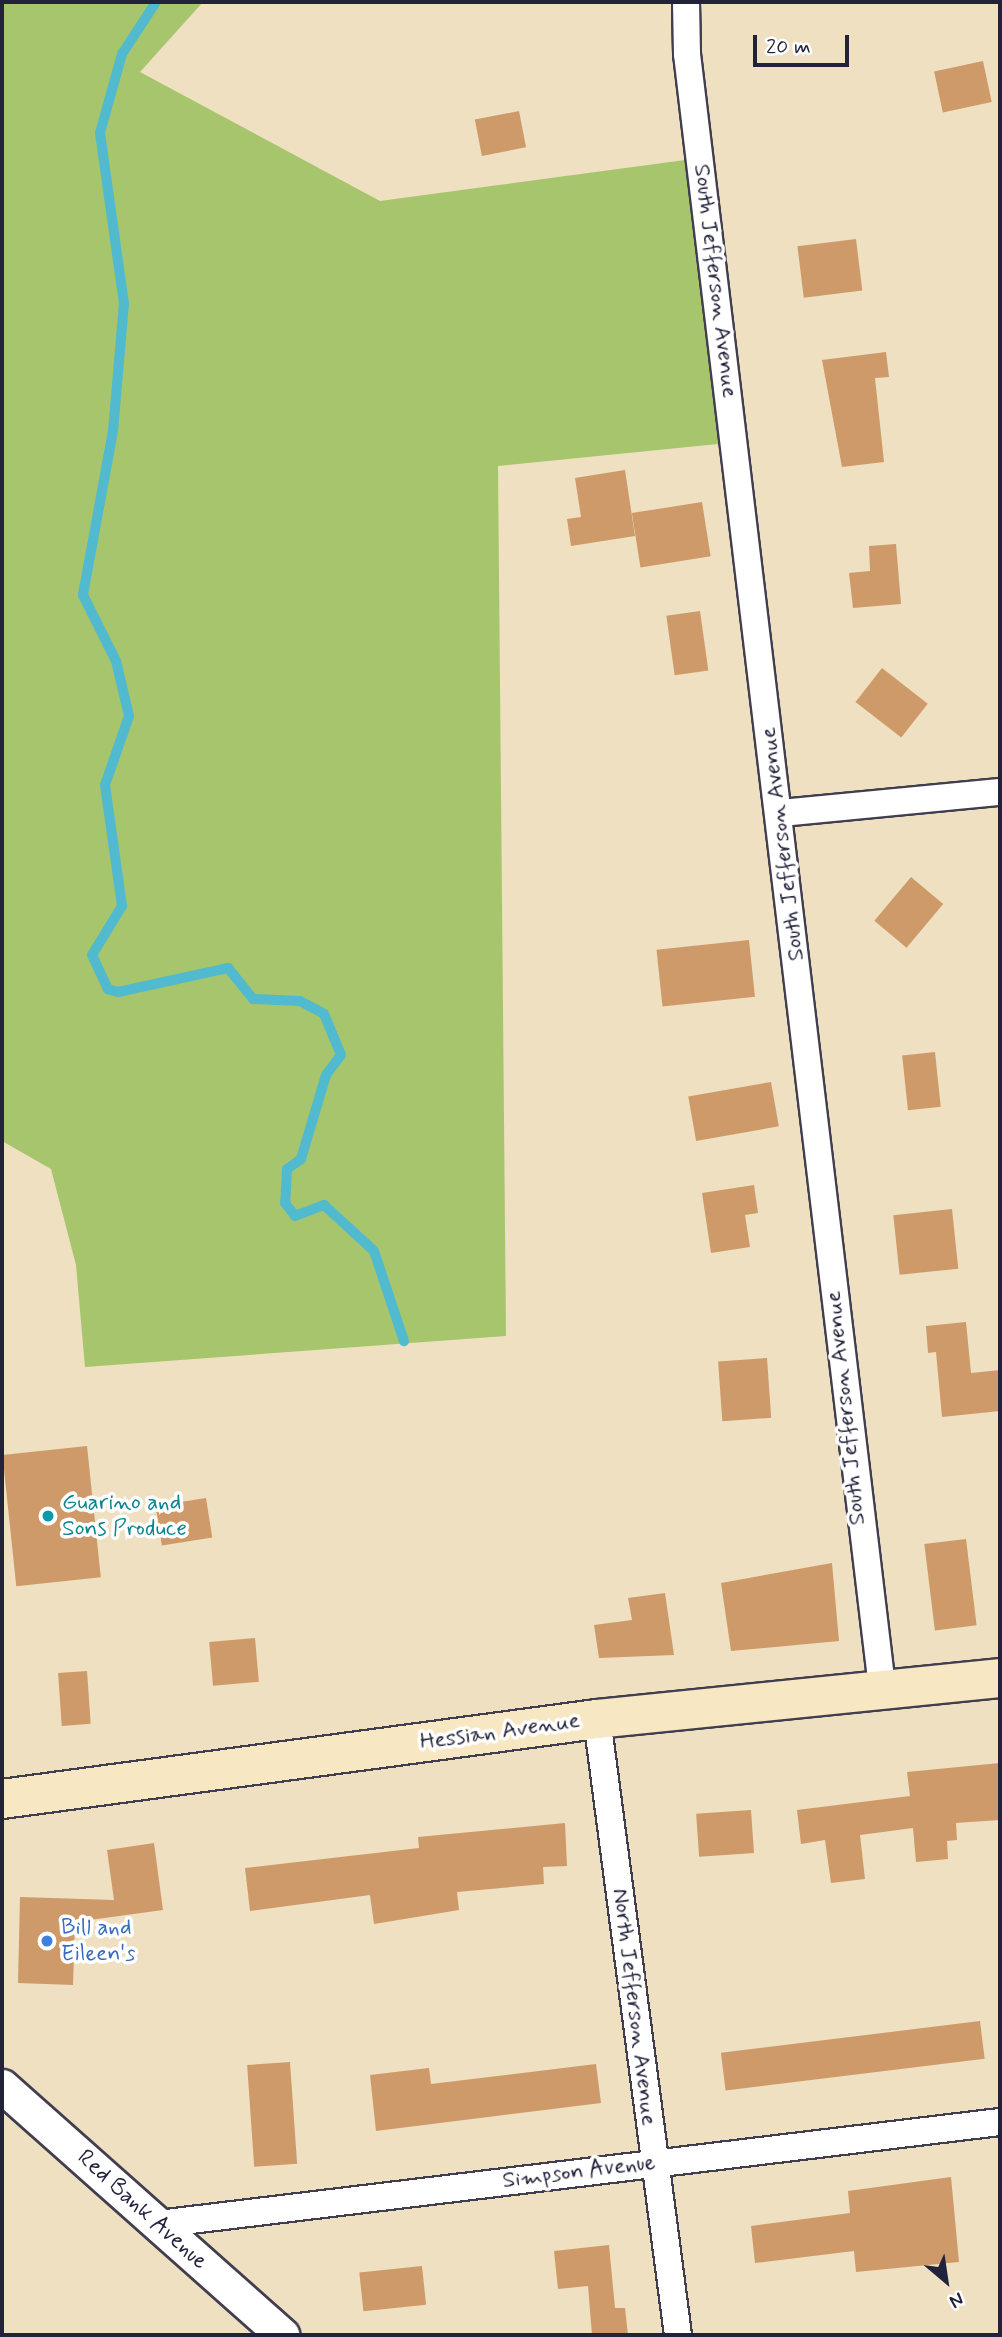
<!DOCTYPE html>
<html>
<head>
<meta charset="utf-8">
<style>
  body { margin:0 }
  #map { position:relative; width:1002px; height:2337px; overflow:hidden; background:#eee0c0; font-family:Mynerve,sans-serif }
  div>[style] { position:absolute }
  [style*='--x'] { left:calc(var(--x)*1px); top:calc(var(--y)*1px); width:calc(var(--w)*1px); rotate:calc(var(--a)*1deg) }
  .green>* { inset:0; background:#a7c56c }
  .stream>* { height:10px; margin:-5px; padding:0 5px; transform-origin:5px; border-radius:5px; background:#51bace }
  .building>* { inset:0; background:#ce9a69; transform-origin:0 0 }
  .roads { filter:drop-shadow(2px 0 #413e4f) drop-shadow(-2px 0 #413e4f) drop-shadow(0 2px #413e4f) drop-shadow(0 -2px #413e4f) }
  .minor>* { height:26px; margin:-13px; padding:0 13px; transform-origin:13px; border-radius:13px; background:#fff }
  .tertiary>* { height:33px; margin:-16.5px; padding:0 16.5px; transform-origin:16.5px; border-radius:16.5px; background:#fff }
  .secondary>* { height:38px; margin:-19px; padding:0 19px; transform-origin:19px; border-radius:19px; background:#f8e7c3 }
  .dots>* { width:19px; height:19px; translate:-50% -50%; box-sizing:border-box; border:4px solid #fff; border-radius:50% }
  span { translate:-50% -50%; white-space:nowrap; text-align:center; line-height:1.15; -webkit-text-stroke:7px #fff; paint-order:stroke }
  .street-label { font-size:23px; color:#22223b }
  .culture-label { font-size:23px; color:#0d838f }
  .left { translate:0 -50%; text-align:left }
  .shop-label { font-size:23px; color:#366cbe }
  .frame { position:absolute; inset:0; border:4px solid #22223b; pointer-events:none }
  .north { position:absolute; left:911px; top:2246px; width:70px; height:70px; -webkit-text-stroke:5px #fff; paint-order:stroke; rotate:151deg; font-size:19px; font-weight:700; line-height:28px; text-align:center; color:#22223b }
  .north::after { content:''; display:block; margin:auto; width:24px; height:32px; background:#22223b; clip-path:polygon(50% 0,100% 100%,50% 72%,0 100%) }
  .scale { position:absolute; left:753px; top:35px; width:96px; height:32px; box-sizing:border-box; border:4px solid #22223b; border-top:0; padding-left:9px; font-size:21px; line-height:24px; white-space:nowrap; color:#22223b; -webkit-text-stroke:5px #fff; paint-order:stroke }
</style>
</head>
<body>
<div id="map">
  <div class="green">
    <i style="clip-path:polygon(2px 2px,203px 2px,140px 72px,380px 201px,700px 158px,748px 441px,498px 466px,506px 1336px,85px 1367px,76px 1265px,51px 1169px,2px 1141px)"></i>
  </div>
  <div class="stream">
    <i style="--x:156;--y:2;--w:62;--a:123.2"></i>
    <i style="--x:122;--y:54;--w:82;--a:105.6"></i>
    <i style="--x:100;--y:133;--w:172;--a:82"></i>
    <i style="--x:124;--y:303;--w:128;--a:94.9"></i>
    <i style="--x:113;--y:431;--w:167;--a:100.4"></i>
    <i style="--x:83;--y:595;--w:74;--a:63.4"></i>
    <i style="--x:116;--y:661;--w:57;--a:76.7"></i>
    <i style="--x:129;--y:716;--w:73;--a:109.2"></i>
    <i style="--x:105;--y:785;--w:122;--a:82"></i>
    <i style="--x:122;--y:906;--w:57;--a:121.5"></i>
    <i style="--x:92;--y:955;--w:38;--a:65"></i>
    <i style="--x:108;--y:989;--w:10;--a:17"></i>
    <i style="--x:118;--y:992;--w:113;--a:-12.3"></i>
    <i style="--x:228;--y:968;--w:40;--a:51"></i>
    <i style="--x:253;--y:999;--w:47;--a:2.4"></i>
    <i style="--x:300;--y:1001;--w:27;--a:28"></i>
    <i style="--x:324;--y:1014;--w:44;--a:67.5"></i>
    <i style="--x:341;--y:1055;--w:25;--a:127"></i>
    <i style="--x:326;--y:1075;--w:88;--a:106.6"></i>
    <i style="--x:301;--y:1159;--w:17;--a:144"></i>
    <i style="--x:287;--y:1169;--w:34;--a:93"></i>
    <i style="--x:285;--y:1203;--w:16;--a:52"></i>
    <i style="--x:295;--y:1216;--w:31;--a:-21"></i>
    <i style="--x:324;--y:1205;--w:68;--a:42.6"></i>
    <i style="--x:374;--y:1251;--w:95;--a:71.6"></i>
  </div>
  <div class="building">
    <i style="left:983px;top:61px;width:42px;height:50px;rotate:78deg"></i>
    <i style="left:519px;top:111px;width:37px;height:45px;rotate:79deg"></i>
    <i style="left:856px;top:239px;width:52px;height:59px;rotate:83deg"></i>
    <i style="clip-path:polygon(886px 352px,889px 377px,875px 378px,884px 462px,842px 467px,822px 360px)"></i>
    <i style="clip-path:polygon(625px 470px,635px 536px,571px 546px,567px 519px,581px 517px,575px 478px)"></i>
    <i style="left:702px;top:502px;width:55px;height:71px;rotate:81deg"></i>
    <i style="clip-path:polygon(896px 544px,901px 604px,853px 608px,849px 573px,870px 571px,869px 546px)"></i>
    <i style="left:700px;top:611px;width:60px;height:34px;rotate:82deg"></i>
    <i style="left:882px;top:668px;width:58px;height:43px;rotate:38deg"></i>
    <i style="left:911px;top:877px;width:42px;height:57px;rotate:40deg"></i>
    <i style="left:749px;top:940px;width:57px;height:93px;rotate:84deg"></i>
    <i style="left:935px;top:1052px;width:55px;height:33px;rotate:84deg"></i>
    <i style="left:771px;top:1082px;width:45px;height:84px;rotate:80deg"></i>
    <i style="clip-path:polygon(754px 1185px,758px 1213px,745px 1215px,750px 1247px,711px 1253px,702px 1193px)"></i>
    <i style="left:952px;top:1209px;width:60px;height:59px;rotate:84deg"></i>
    <i style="clip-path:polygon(966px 1322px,971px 1373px,1000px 1370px,1000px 1411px,942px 1417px,936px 1352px,928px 1353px,926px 1326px)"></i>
    <i style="left:767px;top:1358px;width:60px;height:49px;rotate:86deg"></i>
    <i style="left:87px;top:1446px;width:132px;height:85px;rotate:84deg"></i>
    <i style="left:206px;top:1498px;width:40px;height:51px;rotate:81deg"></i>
    <i style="left:966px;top:1539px;width:87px;height:42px;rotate:83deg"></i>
    <i style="clip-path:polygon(832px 1563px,839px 1641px,731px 1651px,721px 1583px)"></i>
    <i style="clip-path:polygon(665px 1593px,674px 1655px,599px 1658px,594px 1625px,632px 1620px,628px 1598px)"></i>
    <i style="left:255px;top:1638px;width:44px;height:46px;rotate:85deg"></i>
    <i style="left:87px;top:1671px;width:53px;height:29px;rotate:86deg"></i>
    <i style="clip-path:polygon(1000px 1763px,1000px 1820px,956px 1823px,957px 1840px,947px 1841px,948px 1859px,916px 1862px,913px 1828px,860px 1835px,865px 1879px,831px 1883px,825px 1840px,801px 1844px,797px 1810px,910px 1796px,907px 1772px)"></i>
    <i style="left:751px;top:1810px;width:43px;height:55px;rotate:86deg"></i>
    <i style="clip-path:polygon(565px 1823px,567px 1866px,543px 1867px,544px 1884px,457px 1892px,459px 1910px,374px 1924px,370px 1895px,250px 1911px,245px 1868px,419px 1848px,418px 1837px)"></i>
    <i style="clip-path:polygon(154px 1843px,163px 1910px,75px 1922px,73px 1985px,18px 1983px,20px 1897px,114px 1900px,107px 1850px)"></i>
    <i style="left:980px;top:2021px;width:38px;height:261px;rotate:83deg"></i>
    <i style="left:290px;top:2062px;width:102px;height:43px;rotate:86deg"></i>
    <i style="clip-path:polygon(596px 2064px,601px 2103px,376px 2131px,370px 2075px,429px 2068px,431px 2084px)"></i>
    <i style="clip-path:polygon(951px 2177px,959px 2262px,856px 2272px,854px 2251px,755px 2263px,751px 2226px,850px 2213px,848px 2191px)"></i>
    <i style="clip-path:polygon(609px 2245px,615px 2308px,625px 2308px,628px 2335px,592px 2335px,588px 2286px,558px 2289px,554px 2251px)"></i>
    <i style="left:422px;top:2266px;width:39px;height:63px;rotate:84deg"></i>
  </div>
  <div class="roads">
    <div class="minor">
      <i style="--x:686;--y:2;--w:52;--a:88.9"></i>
      <i style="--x:687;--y:54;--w:1645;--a:83.19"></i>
      <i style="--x:781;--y:813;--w:220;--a:-5.5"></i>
      <i style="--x:597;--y:1719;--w:621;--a:82.51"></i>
      <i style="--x:158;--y:2224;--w:848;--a:-6.91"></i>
    </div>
    <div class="tertiary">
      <i style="--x:2;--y:2086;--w:375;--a:41.6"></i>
    </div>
    <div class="secondary">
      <i style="--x:2;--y:1799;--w:600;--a:-7.66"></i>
      <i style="--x:597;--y:1719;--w:405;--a:-5.8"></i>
    </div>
  </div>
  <div class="dots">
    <i style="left:48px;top:1516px;background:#0f9aa8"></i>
    <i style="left:47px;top:1941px;background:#3f7fe0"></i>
  </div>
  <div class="street-label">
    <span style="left:715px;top:281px;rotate:83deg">South Jefferson Avenue</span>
    <span style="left:783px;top:844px;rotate:-97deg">South Jefferson Avenue</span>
    <span style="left:846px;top:1408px;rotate:-96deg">South Jefferson Avenue</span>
    <span style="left:500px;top:1732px;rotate:-8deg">Hessian Avenue</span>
    <span style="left:634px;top:2007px;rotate:83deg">North Jefferson Avenue</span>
    <span style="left:579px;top:2172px;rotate:-7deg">Simpson Avenue</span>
    <span style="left:142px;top:2210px;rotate:42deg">Red Bank Avenue</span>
  </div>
  <div class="culture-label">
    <span class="left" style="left:62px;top:1516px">Guarino and<br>Sons Produce</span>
  </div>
  <div class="shop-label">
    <span class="left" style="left:61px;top:1941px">Bill and<br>Eileen's</span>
  </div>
  <div class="frame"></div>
  <div class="north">N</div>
  <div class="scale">20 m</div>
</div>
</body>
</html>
